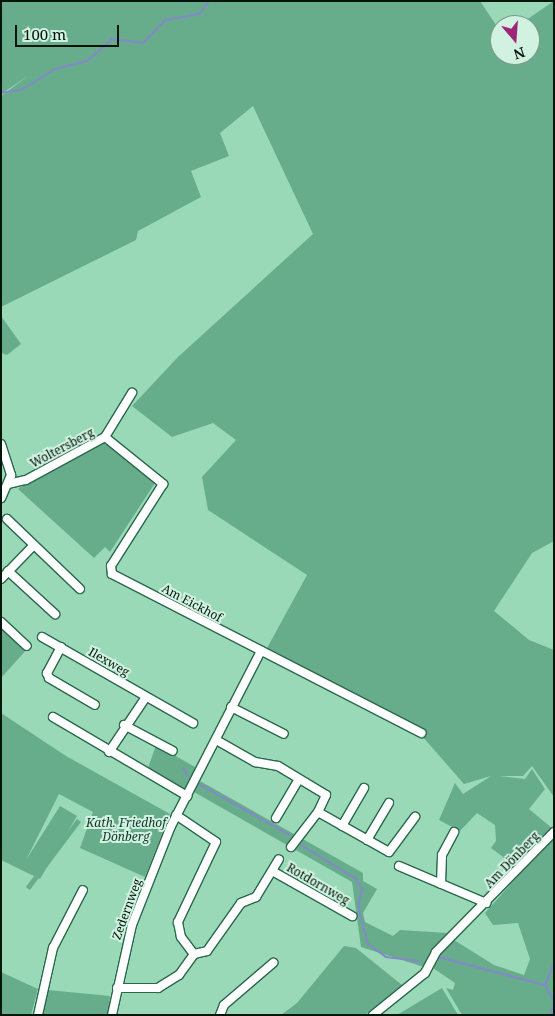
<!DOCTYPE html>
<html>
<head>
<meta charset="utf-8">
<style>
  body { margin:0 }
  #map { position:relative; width:555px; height:1016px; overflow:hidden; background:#99d9b8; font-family:"Noto Serif",serif }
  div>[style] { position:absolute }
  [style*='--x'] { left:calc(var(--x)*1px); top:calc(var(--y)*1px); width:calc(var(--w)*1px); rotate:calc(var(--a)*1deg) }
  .green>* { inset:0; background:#67ac8b; transform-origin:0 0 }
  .stream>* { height:2px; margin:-1px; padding:0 1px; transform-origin:1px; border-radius:1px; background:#8588ca }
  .roads { filter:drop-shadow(1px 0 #29684c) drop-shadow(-1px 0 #29684c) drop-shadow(0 1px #29684c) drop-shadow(0 -1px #29684c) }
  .minor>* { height:8px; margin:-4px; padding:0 4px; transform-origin:4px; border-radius:4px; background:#fff }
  span { translate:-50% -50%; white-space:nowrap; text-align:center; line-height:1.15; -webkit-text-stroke:4px #d2f2e1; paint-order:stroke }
  .street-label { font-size:12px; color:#00160b }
  .park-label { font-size:12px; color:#103525; font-style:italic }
  .frame { position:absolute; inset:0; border:2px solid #00160b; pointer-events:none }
  .north { position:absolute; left:490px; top:15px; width:50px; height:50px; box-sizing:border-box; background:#d2f2e1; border:1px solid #7e9a8b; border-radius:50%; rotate:162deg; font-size:14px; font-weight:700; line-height:20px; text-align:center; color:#00160b }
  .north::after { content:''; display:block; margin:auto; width:18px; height:22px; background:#9e257c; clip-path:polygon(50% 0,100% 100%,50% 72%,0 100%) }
  .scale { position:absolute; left:15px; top:25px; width:104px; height:22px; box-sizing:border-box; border:2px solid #00160b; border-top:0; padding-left:6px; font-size:15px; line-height:18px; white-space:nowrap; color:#00160b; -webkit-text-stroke:4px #d2f2e1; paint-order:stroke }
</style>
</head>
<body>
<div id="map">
  <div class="green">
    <i style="clip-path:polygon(1px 1px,480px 1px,500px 31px,500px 55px,530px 55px,530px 25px,519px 25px,554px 1px,554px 541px,532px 553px,494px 611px,529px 640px,554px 650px,554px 797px,532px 766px,523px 776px,499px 776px,525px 779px,532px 769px,545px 789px,529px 809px,553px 829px,517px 867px,491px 848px,496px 841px,495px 825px,477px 813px,460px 831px,439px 820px,455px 783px,463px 794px,491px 776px,464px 784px,422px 736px,422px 728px,266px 650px,307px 575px,208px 510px,202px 477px,236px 440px,213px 423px,172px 437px,132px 406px,178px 357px,313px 234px,253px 106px,220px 133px,229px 156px,191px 171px,201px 197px,138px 231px,136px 240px,1px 307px,1px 96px,28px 76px,1px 94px)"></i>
    <i style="clip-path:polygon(1px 316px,21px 344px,7px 355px,1px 353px)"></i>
    <i style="clip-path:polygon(97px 437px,155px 483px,110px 552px,105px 547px,94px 558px,18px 489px,25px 484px,21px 477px)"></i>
    <i style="clip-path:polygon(1px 624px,28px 648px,1px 678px)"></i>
    <i style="clip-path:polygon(1px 713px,66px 756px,170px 814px,145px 877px,80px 848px,93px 812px,59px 794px,26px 860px,60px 806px,77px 816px,40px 879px,1px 860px)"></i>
    <i style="clip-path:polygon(156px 745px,197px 768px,185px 791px,148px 768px)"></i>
    <i style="clip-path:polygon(200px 781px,363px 873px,363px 881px,377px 889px,363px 913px,365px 922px,393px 936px,400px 930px,448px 933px,424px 967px,361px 947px,352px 882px,194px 792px)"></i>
    <i style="left:77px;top:819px;width:5px;height:85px;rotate:37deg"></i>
    <i style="clip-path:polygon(554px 835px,554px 1015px,462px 1015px,446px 988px,453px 990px,455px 983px,433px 968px,434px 962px,454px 940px,494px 965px,524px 975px,530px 959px,518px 923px,493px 925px,485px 913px)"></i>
    <i style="clip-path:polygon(344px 946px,356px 948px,402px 985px,365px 1015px,281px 1015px,297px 1003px)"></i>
    <i style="clip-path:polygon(1px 972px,38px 989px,31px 1015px,1px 1015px)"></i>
    <i style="clip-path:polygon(442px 988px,458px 1015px,397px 1015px)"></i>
    <i style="clip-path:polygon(48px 990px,110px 996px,108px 1015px,42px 1015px)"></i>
  </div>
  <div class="stream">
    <i style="--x:1;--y:93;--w:22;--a:-10"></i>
    <i style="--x:23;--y:89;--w:38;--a:-32"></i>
    <i style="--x:55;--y:69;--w:33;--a:-14"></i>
    <i style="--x:87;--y:61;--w:33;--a:-41"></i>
    <i style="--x:112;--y:39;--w:31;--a:7"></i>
    <i style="--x:143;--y:43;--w:32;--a:-46"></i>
    <i style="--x:165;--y:20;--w:35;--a:-10"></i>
    <i style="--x:199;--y:14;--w:16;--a:-52"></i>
    <i style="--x:183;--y:768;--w:9;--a:58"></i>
    <i style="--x:199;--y:784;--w:104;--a:29.3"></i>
    <i style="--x:301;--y:845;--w:65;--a:31.7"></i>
    <i style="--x:356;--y:879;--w:12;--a:59"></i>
    <i style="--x:362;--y:889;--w:18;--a:103"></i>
    <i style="--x:358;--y:907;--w:38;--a:75"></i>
    <i style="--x:368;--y:944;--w:22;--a:36"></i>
    <i style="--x:386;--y:957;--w:33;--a:7"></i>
    <i style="--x:438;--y:957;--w:111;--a:14.7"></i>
    <i style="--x:554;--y:963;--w:24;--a:112"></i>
    <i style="--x:545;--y:985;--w:18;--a:61"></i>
    <i style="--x:550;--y:1015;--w:13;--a:-72"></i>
  </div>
  <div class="roads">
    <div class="minor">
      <i style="--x:105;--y:437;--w:75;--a:39"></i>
      <i style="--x:163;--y:484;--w:97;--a:122.4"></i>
      <i style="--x:111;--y:566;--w:8;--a:83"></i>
      <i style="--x:112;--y:574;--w:348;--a:27.2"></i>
      <i style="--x:1;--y:444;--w:33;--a:72"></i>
      <i style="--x:11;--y:475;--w:25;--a:113"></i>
      <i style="--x:8;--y:484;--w:18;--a:-13"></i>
      <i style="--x:26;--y:480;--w:90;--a:-28.6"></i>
      <i style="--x:105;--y:437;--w:52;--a:-58.5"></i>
      <i style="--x:7;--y:519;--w:101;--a:43.8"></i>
      <i style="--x:8;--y:571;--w:64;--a:42.5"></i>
      <i style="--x:1;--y:579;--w:47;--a:-45.9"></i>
      <i style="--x:1;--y:622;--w:35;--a:43"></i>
      <i style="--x:42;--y:637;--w:174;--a:29.7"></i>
      <i style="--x:61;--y:647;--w:30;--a:118"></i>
      <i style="--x:47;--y:673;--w:5;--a:68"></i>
      <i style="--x:49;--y:678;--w:53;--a:30.4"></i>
      <i style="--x:231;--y:707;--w:59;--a:27"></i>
      <i style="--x:53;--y:717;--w:156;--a:30.5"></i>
      <i style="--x:124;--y:725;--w:55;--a:28"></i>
      <i style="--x:218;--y:741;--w:43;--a:29.6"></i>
      <i style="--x:255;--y:762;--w:23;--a:10"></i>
      <i style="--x:278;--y:766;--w:56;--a:31.1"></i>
      <i style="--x:326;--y:795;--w:19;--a:115"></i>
      <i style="--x:318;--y:812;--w:81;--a:29.4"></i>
      <i style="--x:389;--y:852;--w:44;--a:-53.4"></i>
      <i style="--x:109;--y:752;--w:66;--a:-56.1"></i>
      <i style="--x:176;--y:815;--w:48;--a:34"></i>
      <i style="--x:216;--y:842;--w:89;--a:115.4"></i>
      <i style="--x:178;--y:922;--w:15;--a:79"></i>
      <i style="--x:181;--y:937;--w:21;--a:53"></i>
      <i style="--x:276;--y:818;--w:45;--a:-59.5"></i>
      <i style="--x:342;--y:826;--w:44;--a:-59.9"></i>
      <i style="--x:367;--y:840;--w:43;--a:-59.3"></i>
      <i style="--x:291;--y:847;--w:44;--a:-52.4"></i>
      <i style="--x:399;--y:866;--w:95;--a:23"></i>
      <i style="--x:274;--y:872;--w:90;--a:29.4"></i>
      <i style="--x:441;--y:884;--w:29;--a:-88"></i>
      <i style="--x:442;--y:855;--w:26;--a:-62"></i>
      <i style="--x:194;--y:954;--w:13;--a:-13"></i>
      <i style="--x:207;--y:951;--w:59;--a:-54.7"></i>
      <i style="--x:241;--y:903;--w:16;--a:-22"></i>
      <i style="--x:256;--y:897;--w:44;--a:-58.8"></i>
      <i style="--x:117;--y:988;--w:41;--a:0"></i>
      <i style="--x:158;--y:988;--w:25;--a:-32"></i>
      <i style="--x:179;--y:975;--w:26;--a:-54"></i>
      <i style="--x:38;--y:1015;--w:69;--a:-77.4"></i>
      <i style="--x:53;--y:948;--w:65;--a:-62.7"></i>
      <i style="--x:112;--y:1015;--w:92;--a:-77.5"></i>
      <i style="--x:132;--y:925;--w:106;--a:-68.5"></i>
      <i style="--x:171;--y:826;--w:197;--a:-62.8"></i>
      <i style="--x:220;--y:1015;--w:11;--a:-68"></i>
      <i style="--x:224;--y:1005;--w:65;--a:-40.6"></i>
      <i style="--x:373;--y:1015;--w:67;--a:-38.9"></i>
      <i style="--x:425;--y:973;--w:24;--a:-62"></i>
      <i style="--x:436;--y:952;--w:168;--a:-45.5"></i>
    </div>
  </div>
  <div class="street-label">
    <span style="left:62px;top:448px;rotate:-28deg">Woltersberg</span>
    <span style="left:192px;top:603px;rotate:28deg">Am Eickhof</span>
    <span style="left:109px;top:662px;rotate:30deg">Ilexweg</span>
    <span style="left:512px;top:860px;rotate:-46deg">Am Dönberg</span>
    <span style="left:318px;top:884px;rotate:30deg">Rotdornweg</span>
    <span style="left:127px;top:909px;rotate:-70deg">Zedernweg</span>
  </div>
  <div class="park-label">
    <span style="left:126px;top:830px">Kath. Friedhof<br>Dönberg</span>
  </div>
  <div class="frame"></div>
  <div class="north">N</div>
  <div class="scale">100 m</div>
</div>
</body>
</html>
